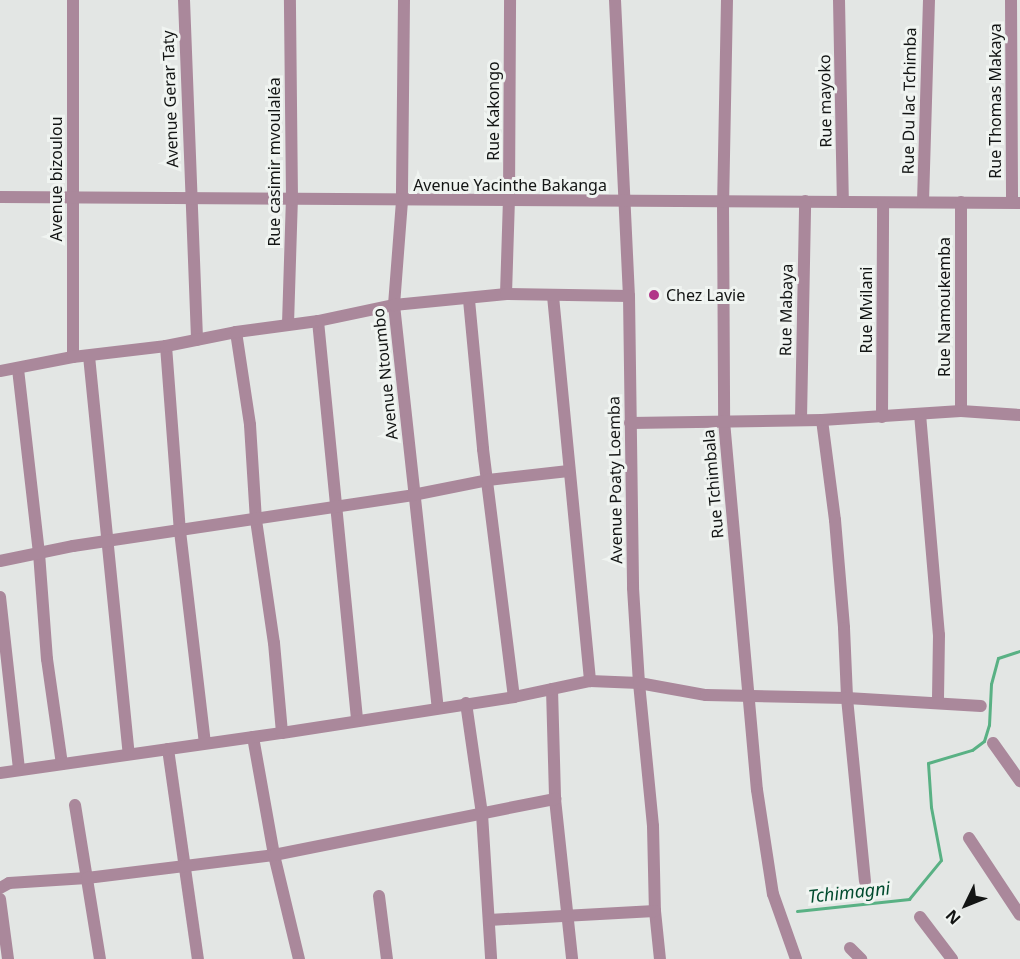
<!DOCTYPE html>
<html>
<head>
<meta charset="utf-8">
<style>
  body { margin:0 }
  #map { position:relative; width:1020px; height:959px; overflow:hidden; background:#e3e6e4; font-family:"Noto Sans",sans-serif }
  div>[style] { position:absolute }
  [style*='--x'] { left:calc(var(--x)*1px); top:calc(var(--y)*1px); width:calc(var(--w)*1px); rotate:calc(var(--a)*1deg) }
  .stream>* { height:3px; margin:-1.5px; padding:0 1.5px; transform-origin:1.5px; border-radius:1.5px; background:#59b184 }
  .minor>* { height:12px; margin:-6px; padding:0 6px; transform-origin:6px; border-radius:6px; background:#aa889b }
  .dots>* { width:16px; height:16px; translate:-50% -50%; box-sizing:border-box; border:3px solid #f0f4f1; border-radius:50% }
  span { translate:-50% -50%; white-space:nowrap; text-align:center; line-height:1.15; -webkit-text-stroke:6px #f0f4f1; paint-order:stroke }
  .street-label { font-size:16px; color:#131514 }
  .poi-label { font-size:16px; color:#131514 }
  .left { translate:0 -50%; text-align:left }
  .water-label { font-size:18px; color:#014b2e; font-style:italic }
  .north { position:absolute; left:936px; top:875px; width:60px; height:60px; -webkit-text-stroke:4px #f0f4f1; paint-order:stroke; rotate:227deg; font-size:16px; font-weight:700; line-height:24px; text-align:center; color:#131514 }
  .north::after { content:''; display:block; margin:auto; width:21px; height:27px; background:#131514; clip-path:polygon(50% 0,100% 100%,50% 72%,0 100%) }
</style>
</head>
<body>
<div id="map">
  <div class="stream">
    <i style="--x:797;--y:911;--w:113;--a:-6.1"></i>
    <i style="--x:909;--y:899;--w:50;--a:-50.6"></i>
    <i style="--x:941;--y:860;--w:54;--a:-100.7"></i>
    <i style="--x:931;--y:807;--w:44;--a:-93.9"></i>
    <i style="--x:928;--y:763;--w:46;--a:-16.5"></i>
    <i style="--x:972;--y:750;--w:15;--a:-37"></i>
    <i style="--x:984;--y:741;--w:17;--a:-73"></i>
    <i style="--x:989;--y:725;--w:41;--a:-87.2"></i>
    <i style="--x:991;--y:684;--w:27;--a:-75"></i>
    <i style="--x:998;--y:658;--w:23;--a:-18"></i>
  </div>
  <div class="minor">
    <i style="--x:73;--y:0;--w:357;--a:90"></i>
    <i style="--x:184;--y:0;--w:340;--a:87.8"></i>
    <i style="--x:404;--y:0;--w:201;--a:90.6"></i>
    <i style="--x:402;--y:201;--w:104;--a:94.4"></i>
    <i style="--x:394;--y:305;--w:405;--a:83.8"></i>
    <i style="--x:615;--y:0;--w:296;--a:87.3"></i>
    <i style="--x:629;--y:296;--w:292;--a:89.2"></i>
    <i style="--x:633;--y:588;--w:95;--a:86.4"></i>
    <i style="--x:639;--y:683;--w:144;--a:84.4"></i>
    <i style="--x:653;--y:826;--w:85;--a:88.7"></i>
    <i style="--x:655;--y:911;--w:48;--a:84.1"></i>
    <i style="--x:727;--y:0;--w:203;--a:91.1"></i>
    <i style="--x:723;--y:203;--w:218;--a:89.7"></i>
    <i style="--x:724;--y:421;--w:370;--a:84.9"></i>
    <i style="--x:757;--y:790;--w:105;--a:81.3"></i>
    <i style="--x:773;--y:894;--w:69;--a:70.5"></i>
    <i style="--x:839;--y:0;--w:202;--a:88.9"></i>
    <i style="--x:1011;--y:0;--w:202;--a:89.7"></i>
    <i style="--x:0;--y:197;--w:1020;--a:0.34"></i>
    <i style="--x:923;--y:202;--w:202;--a:-88.3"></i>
    <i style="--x:961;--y:202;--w:209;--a:90"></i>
    <i style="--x:506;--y:294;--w:93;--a:-88.2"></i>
    <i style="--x:509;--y:201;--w:201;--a:-89.7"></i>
    <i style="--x:553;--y:296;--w:387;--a:84.5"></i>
    <i style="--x:469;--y:300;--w:150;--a:84.6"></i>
    <i style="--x:483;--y:449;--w:250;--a:82.9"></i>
    <i style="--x:318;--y:321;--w:402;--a:84.4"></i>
    <i style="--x:288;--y:324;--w:124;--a:-88.2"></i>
    <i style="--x:292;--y:200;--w:200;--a:-90.6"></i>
    <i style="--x:236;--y:332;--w:94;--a:81.4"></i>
    <i style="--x:250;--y:425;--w:95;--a:86.4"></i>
    <i style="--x:256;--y:520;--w:124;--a:81.7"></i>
    <i style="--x:274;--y:643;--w:90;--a:84.9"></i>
    <i style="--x:166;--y:346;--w:186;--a:85.7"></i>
    <i style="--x:180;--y:531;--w:213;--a:83.3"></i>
    <i style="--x:89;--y:356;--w:400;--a:84.3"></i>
    <i style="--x:18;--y:369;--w:185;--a:83.5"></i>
    <i style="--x:39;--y:553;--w:106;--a:85.7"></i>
    <i style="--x:47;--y:659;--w:106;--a:81.9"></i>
    <i style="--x:0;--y:371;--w:74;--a:-10.9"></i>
    <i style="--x:73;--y:357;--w:94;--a:-6.7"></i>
    <i style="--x:166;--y:346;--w:71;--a:-11.3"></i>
    <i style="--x:236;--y:332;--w:83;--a:-7.6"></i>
    <i style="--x:318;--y:321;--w:78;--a:-11.9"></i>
    <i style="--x:394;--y:305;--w:113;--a:-5.6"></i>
    <i style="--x:506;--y:294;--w:123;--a:0.9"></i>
    <i style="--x:920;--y:414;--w:222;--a:85.1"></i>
    <i style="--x:939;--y:635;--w:67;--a:90.9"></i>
    <i style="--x:882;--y:417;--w:214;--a:-89.7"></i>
    <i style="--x:801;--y:419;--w:218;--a:-88.9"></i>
    <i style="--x:822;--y:420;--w:101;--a:82.6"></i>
    <i style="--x:835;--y:520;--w:108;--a:85.2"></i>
    <i style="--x:844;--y:628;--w:70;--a:87.5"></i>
    <i style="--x:847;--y:698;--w:184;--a:84.4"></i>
    <i style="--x:630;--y:423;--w:192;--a:-0.9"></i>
    <i style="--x:822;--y:420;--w:139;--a:-3.7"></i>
    <i style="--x:961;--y:411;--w:59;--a:3.9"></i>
    <i style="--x:0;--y:561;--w:75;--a:-11.6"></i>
    <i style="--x:73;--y:546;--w:344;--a:-8.5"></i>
    <i style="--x:413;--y:495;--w:76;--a:-11.3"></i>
    <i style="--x:488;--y:480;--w:81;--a:-6.4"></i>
    <i style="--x:0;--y:597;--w:174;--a:83.7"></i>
    <i style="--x:552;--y:689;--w:110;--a:88.4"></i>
    <i style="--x:555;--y:799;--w:161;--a:83.9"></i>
    <i style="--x:466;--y:703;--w:112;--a:81.8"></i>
    <i style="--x:482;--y:814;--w:145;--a:86.4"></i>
    <i style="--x:253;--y:737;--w:120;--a:79.9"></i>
    <i style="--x:274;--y:855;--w:107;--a:76.5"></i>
    <i style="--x:993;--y:743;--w:47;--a:54.6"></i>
    <i style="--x:168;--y:749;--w:212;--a:81.9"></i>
    <i style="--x:0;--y:773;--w:285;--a:-8.1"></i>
    <i style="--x:282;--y:733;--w:235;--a:-8.8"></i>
    <i style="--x:514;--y:697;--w:78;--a:-11.9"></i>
    <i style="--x:590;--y:681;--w:49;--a:2.3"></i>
    <i style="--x:639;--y:683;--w:68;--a:10.2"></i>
    <i style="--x:706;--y:695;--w:141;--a:1.2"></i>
    <i style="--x:847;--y:698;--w:134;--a:3.4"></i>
    <i style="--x:75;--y:805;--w:156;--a:80.8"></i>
    <i style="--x:969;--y:838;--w:92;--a:56.5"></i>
    <i style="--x:0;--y:888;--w:10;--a:-29"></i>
    <i style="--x:9;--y:883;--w:78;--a:-3.7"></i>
    <i style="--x:87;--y:878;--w:188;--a:-7"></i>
    <i style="--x:274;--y:855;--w:287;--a:-11.3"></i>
    <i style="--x:379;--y:896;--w:64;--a:82.8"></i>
    <i style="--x:0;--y:899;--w:61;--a:82.4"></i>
    <i style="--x:920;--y:917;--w:53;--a:52.7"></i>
    <i style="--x:489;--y:920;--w:166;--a:-3.1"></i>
    <i style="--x:850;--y:948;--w:16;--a:45"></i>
  </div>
  <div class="dots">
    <i style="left:654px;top:295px;background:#b13688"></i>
  </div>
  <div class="street-label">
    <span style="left:170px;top:99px;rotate:-92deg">Avenue Gerar Taty</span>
    <span style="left:825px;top:101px;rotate:-91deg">Rue mayoko</span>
    <span style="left:909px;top:101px;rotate:-89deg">Rue Du lac Tchimba</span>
    <span style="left:995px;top:101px;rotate:-90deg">Rue Thomas Makaya</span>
    <span style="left:493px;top:111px;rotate:-90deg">Rue Kakongo</span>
    <span style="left:274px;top:162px;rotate:-90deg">Rue casimir mvoulaléa</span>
    <span style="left:56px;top:179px;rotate:-90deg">Avenue bizoulou</span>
    <span style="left:510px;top:185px">Avenue Yacinthe Bakanga</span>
    <span style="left:944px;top:307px;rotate:-90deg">Rue Namoukemba</span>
    <span style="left:786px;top:310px;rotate:-89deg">Rue Mabaya</span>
    <span style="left:866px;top:310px;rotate:-90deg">Rue Mvilani</span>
    <span style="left:385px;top:374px;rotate:-96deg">Avenue Ntoumbo</span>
    <span style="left:615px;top:480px;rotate:-91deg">Avenue Poaty Loemba</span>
    <span style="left:713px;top:484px;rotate:-95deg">Rue Tchimbala</span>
  </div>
  <div class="poi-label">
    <span class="left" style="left:666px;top:295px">Chez Lavie</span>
  </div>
  <div class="water-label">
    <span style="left:849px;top:892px;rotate:-6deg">Tchimagni</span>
  </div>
  <div class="north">N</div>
</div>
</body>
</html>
